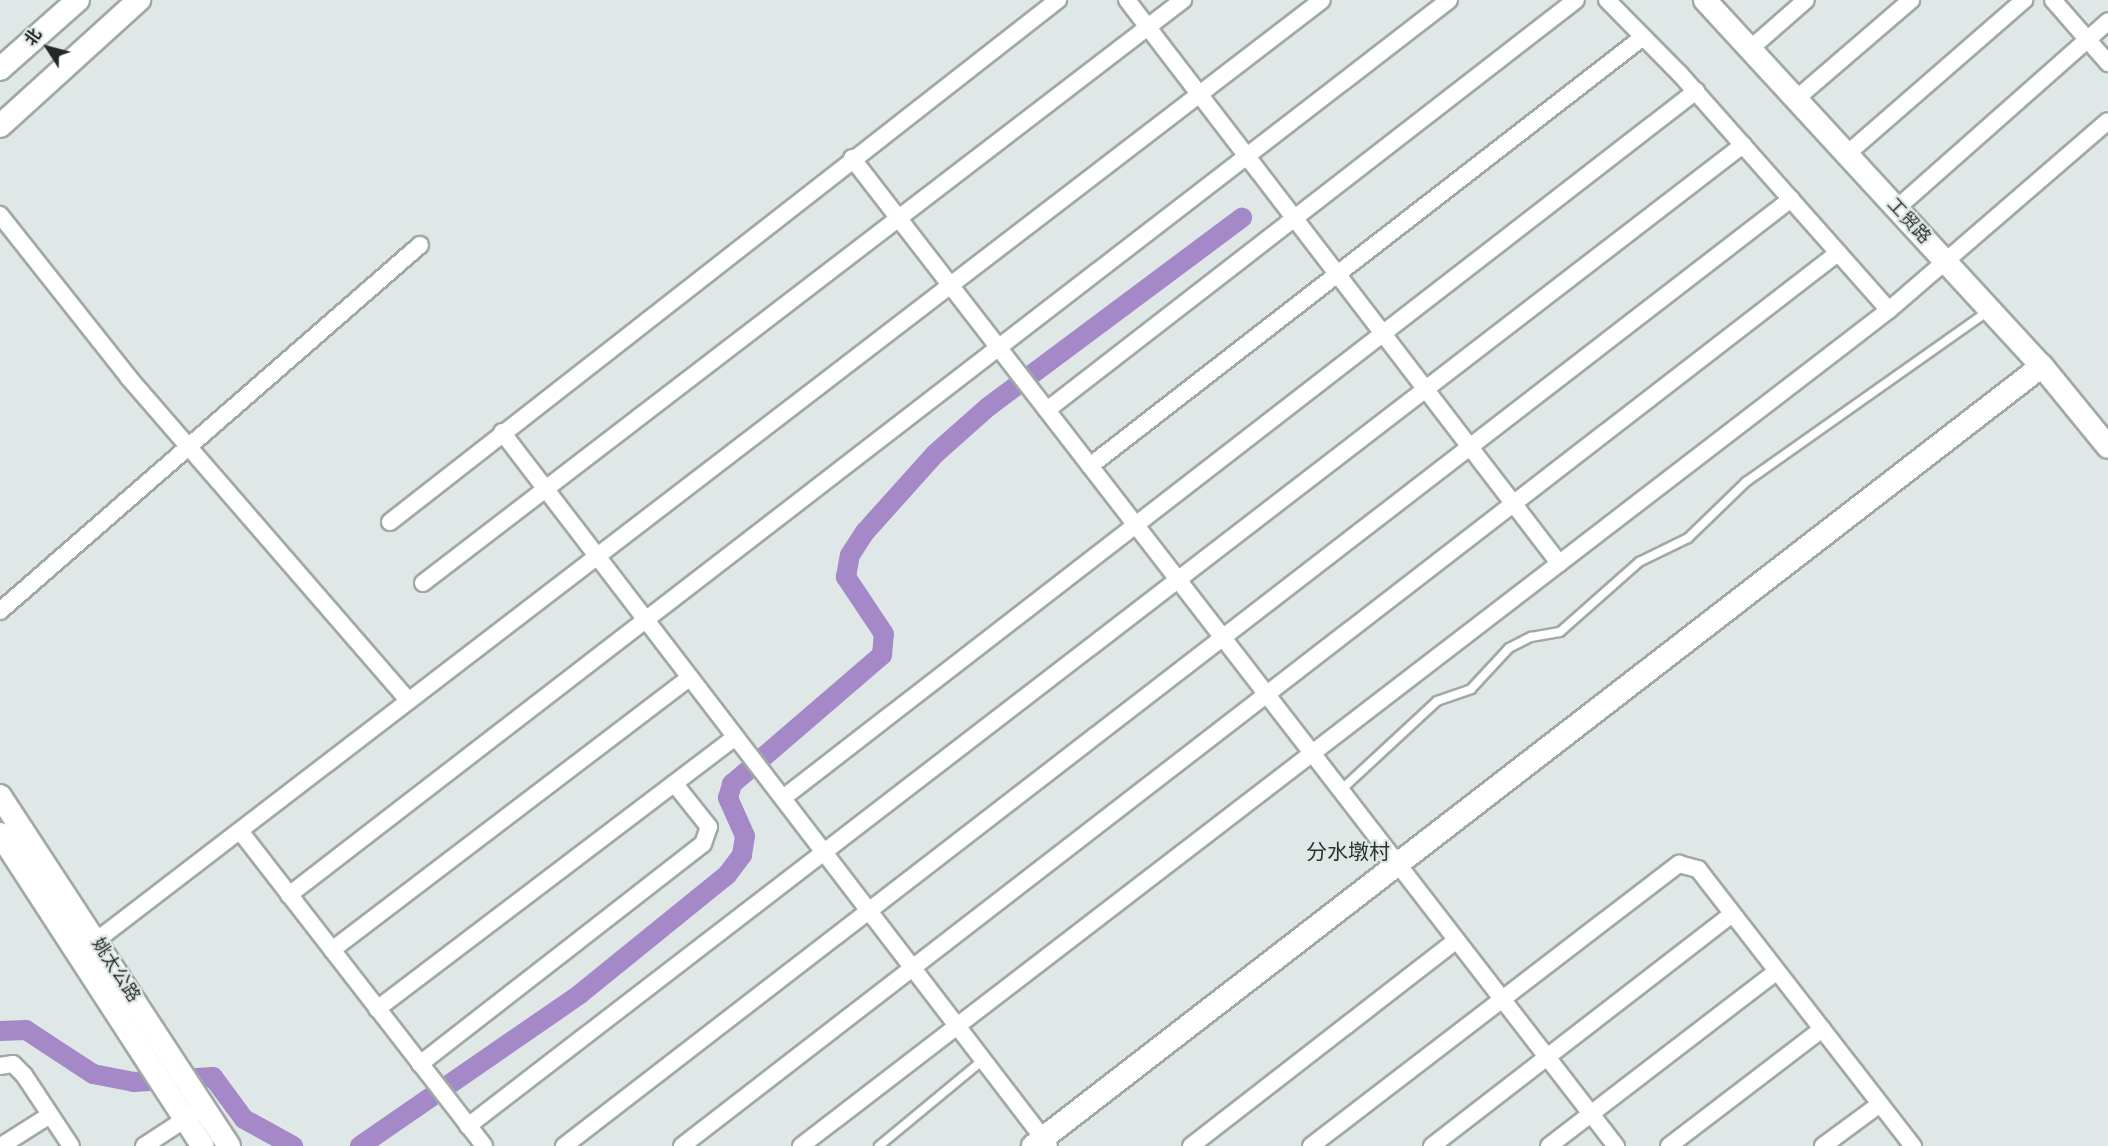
<!DOCTYPE html>
<html>
<head>
<meta charset="utf-8">
<style>
  body { margin:0 }
  #map { position:relative; width:2108px; height:1146px; overflow:hidden; background:#dfe8e6; font-family:"Roboto Condensed","Noto Sans SC",sans-serif }
  div>[style] { position:absolute }
  [style*='--x'] { left:calc(var(--x)*1px); top:calc(var(--y)*1px); width:calc(var(--w)*1px); rotate:calc(var(--a)*1deg) }
  .canal>* { height:20px; margin:-10px; padding:0 10px; transform-origin:10px; border-radius:10px; background:#a588c7 }
  .roads { filter:drop-shadow(2px 0 #a0a9a6) drop-shadow(-2px 0 #a0a9a6) drop-shadow(0 2px #a0a9a6) drop-shadow(0 -2px #a0a9a6) }
  .lane>* { height:8px; margin:-4px; padding:0 4px; transform-origin:4px; border-radius:4px; background:#fff }
  .street>* { height:16px; margin:-8px; padding:0 8px; transform-origin:8px; border-radius:8px; background:#fff }
  .secondary>* { height:22px; margin:-11px; padding:0 11px; transform-origin:11px; border-radius:11px; background:#fff }
  span { translate:-50% -50%; white-space:nowrap; text-align:center; line-height:1.15; -webkit-text-stroke:4.5px #dfe8e6; paint-order:stroke }
  .street-label { font-size:18px; color:#242827 }
  .quarter-label { font-size:21px; color:#2a3230 }
  .north { position:absolute; left:18px; top:18px; width:60px; height:60px; -webkit-text-stroke:4px #dfe8e6; paint-order:stroke; rotate:306deg; font-size:16px; font-weight:700; line-height:24px; text-align:center; color:#242827 }
  .north::after { content:''; display:block; margin:auto; width:21px; height:27px; background:#242827; clip-path:polygon(50% 0,100% 100%,50% 72%,0 100%) }
</style>
</head>
<body>
<div id="map">
  <div class="canal">
    <i style="--x:0;--y:1031;--w:26;--a:-2"></i>
    <i style="--x:26;--y:1030;--w:80;--a:33.3"></i>
    <i style="--x:93;--y:1074;--w:42;--a:11"></i>
    <i style="--x:134;--y:1082;--w:79;--a:-3.6"></i>
    <i style="--x:213;--y:1077;--w:52;--a:53.6"></i>
    <i style="--x:244;--y:1119;--w:56;--a:28.9"></i>
    <i style="--x:360;--y:1146;--w:267;--a:-34.6"></i>
    <i style="--x:580;--y:994;--w:189;--a:-39"></i>
    <i style="--x:727;--y:875;--w:25;--a:-53"></i>
    <i style="--x:742;--y:855;--w:19;--a:-81"></i>
    <i style="--x:745;--y:836;--w:42;--a:-114.1"></i>
    <i style="--x:728;--y:798;--w:15;--a:-74"></i>
    <i style="--x:732;--y:784;--w:198;--a:-40.7"></i>
    <i style="--x:882;--y:655;--w:21;--a:-85"></i>
    <i style="--x:884;--y:634;--w:69;--a:-123.7"></i>
    <i style="--x:846;--y:577;--w:22;--a:-80"></i>
    <i style="--x:850;--y:555;--w:27;--a:-57"></i>
    <i style="--x:865;--y:532;--w:105;--a:-48.1"></i>
    <i style="--x:935;--y:454;--w:71;--a:-41.6"></i>
    <i style="--x:988;--y:407;--w:317;--a:-36.7"></i>
  </div>
  <div class="roads">
    <div class="lane">
      <i style="--x:1341;--y:790;--w:131;--a:-42.8"></i>
      <i style="--x:1437;--y:701;--w:36;--a:-19"></i>
      <i style="--x:1471;--y:689;--w:56;--a:-47.2"></i>
      <i style="--x:1509;--y:648;--w:25;--a:-27"></i>
      <i style="--x:1531;--y:637;--w:29;--a:-10"></i>
      <i style="--x:1560;--y:632;--w:106;--a:-41.5"></i>
      <i style="--x:1639;--y:562;--w:55;--a:-26.1"></i>
      <i style="--x:1688;--y:538;--w:81;--a:-44"></i>
      <i style="--x:1746;--y:482;--w:299;--a:-35.2"></i>
      <i style="--x:879;--y:1146;--w:135;--a:-39.6"></i>
    </div>
    <div class="street">
      <i style="--x:1127;--y:0;--w:710;--a:52.5"></i>
      <i style="--x:1607;--y:0;--w:104;--a:45.4"></i>
      <i style="--x:1680;--y:74;--w:315;--a:48.5"></i>
      <i style="--x:2053;--y:0;--w:84;--a:48.9"></i>
      <i style="--x:1750;--y:49;--w:74;--a:-41.2"></i>
      <i style="--x:1796;--y:99;--w:152;--a:-40.7"></i>
      <i style="--x:1847;--y:154;--w:235;--a:-41"></i>
      <i style="--x:852;--y:158;--w:1249;--a:52.29"></i>
      <i style="--x:1897;--y:208;--w:282;--a:-41.5"></i>
      <i style="--x:0;--y:215;--w:208;--a:51.6"></i>
      <i style="--x:129;--y:378;--w:427;--a:49.1"></i>
      <i style="--x:1047;--y:410;--w:669;--a:-37.78"></i>
      <i style="--x:502;--y:432;--w:899;--a:52.54"></i>
      <i style="--x:1090;--y:466;--w:700;--a:-37.8"></i>
      <i style="--x:390;--y:522;--w:848;--a:-38.01"></i>
      <i style="--x:423;--y:583;--w:958;--a:-37.49"></i>
      <i style="--x:0;--y:611;--w:557;--a:-41.07"></i>
      <i style="--x:783;--y:798;--w:1155;--a:-37.75"></i>
      <i style="--x:240;--y:831;--w:398;--a:52.2"></i>
      <i style="--x:289;--y:895;--w:1465;--a:-37.65"></i>
      <i style="--x:88;--y:947;--w:1555;--a:-37.5"></i>
      <i style="--x:332;--y:950;--w:450;--a:-37.3"></i>
      <i style="--x:377;--y:1009;--w:450;--a:-37.2"></i>
      <i style="--x:420;--y:1064;--w:358;--a:-37.9"></i>
      <i style="--x:703;--y:844;--w:18;--a:-71"></i>
      <i style="--x:709;--y:827;--w:56;--a:-128.5"></i>
      <i style="--x:0;--y:1066;--w:13;--a:-9"></i>
      <i style="--x:13;--y:1064;--w:16;--a:45"></i>
      <i style="--x:24;--y:1075;--w:85;--a:56.5"></i>
      <i style="--x:468;--y:1126;--w:1609;--a:-37.58"></i>
      <i style="--x:1;--y:1146;--w:58;--a:-32.3"></i>
      <i style="--x:144;--y:1146;--w:59;--a:-33.1"></i>
      <i style="--x:564;--y:1146;--w:1550;--a:-37.66"></i>
      <i style="--x:682;--y:1146;--w:1461;--a:-37.69"></i>
      <i style="--x:801;--y:1146;--w:1372;--a:-37.54"></i>
      <i style="--x:1889;--y:310;--w:289;--a:-40.8"></i>
      <i style="--x:1191;--y:1146;--w:336;--a:-37.8"></i>
      <i style="--x:1311;--y:1146;--w:464;--a:-37.5"></i>
      <i style="--x:1679;--y:864;--w:20;--a:15"></i>
      <i style="--x:1698;--y:869;--w:351;--a:52.2"></i>
      <i style="--x:1432;--y:1146;--w:379;--a:-37.7"></i>
      <i style="--x:1549;--y:1146;--w:287;--a:-37.5"></i>
      <i style="--x:1669;--y:1146;--w:193;--a:-37.4"></i>
      <i style="--x:1823;--y:1146;--w:71;--a:-36.4"></i>
    </div>
    <div class="secondary">
      <i style="--x:1705;--y:0;--w:498;--a:47.4"></i>
      <i style="--x:2042;--y:366;--w:104;--a:50.8"></i>
      <i style="--x:0;--y:69;--w:104;--a:-41.5"></i>
      <i style="--x:0;--y:126;--w:188;--a:-42.2"></i>
      <i style="--x:0;--y:796;--w:418;--a:56.8"></i>
      <i style="--x:0;--y:834;--w:372;--a:57"></i>
      <i style="--x:1033;--y:1146;--w:1275;--a:-37.71"></i>
    </div>
  </div>
  <div class="street-label">
    <span style="left:1909px;top:221px;rotate:47deg">工贸路</span>
    <span style="left:116px;top:970px;rotate:57deg">姚太公路</span>
  </div>
  <div class="quarter-label">
    <span style="left:1348px;top:852px">分水墩村</span>
  </div>
  <div class="north">北</div>
</div>
</body>
</html>
